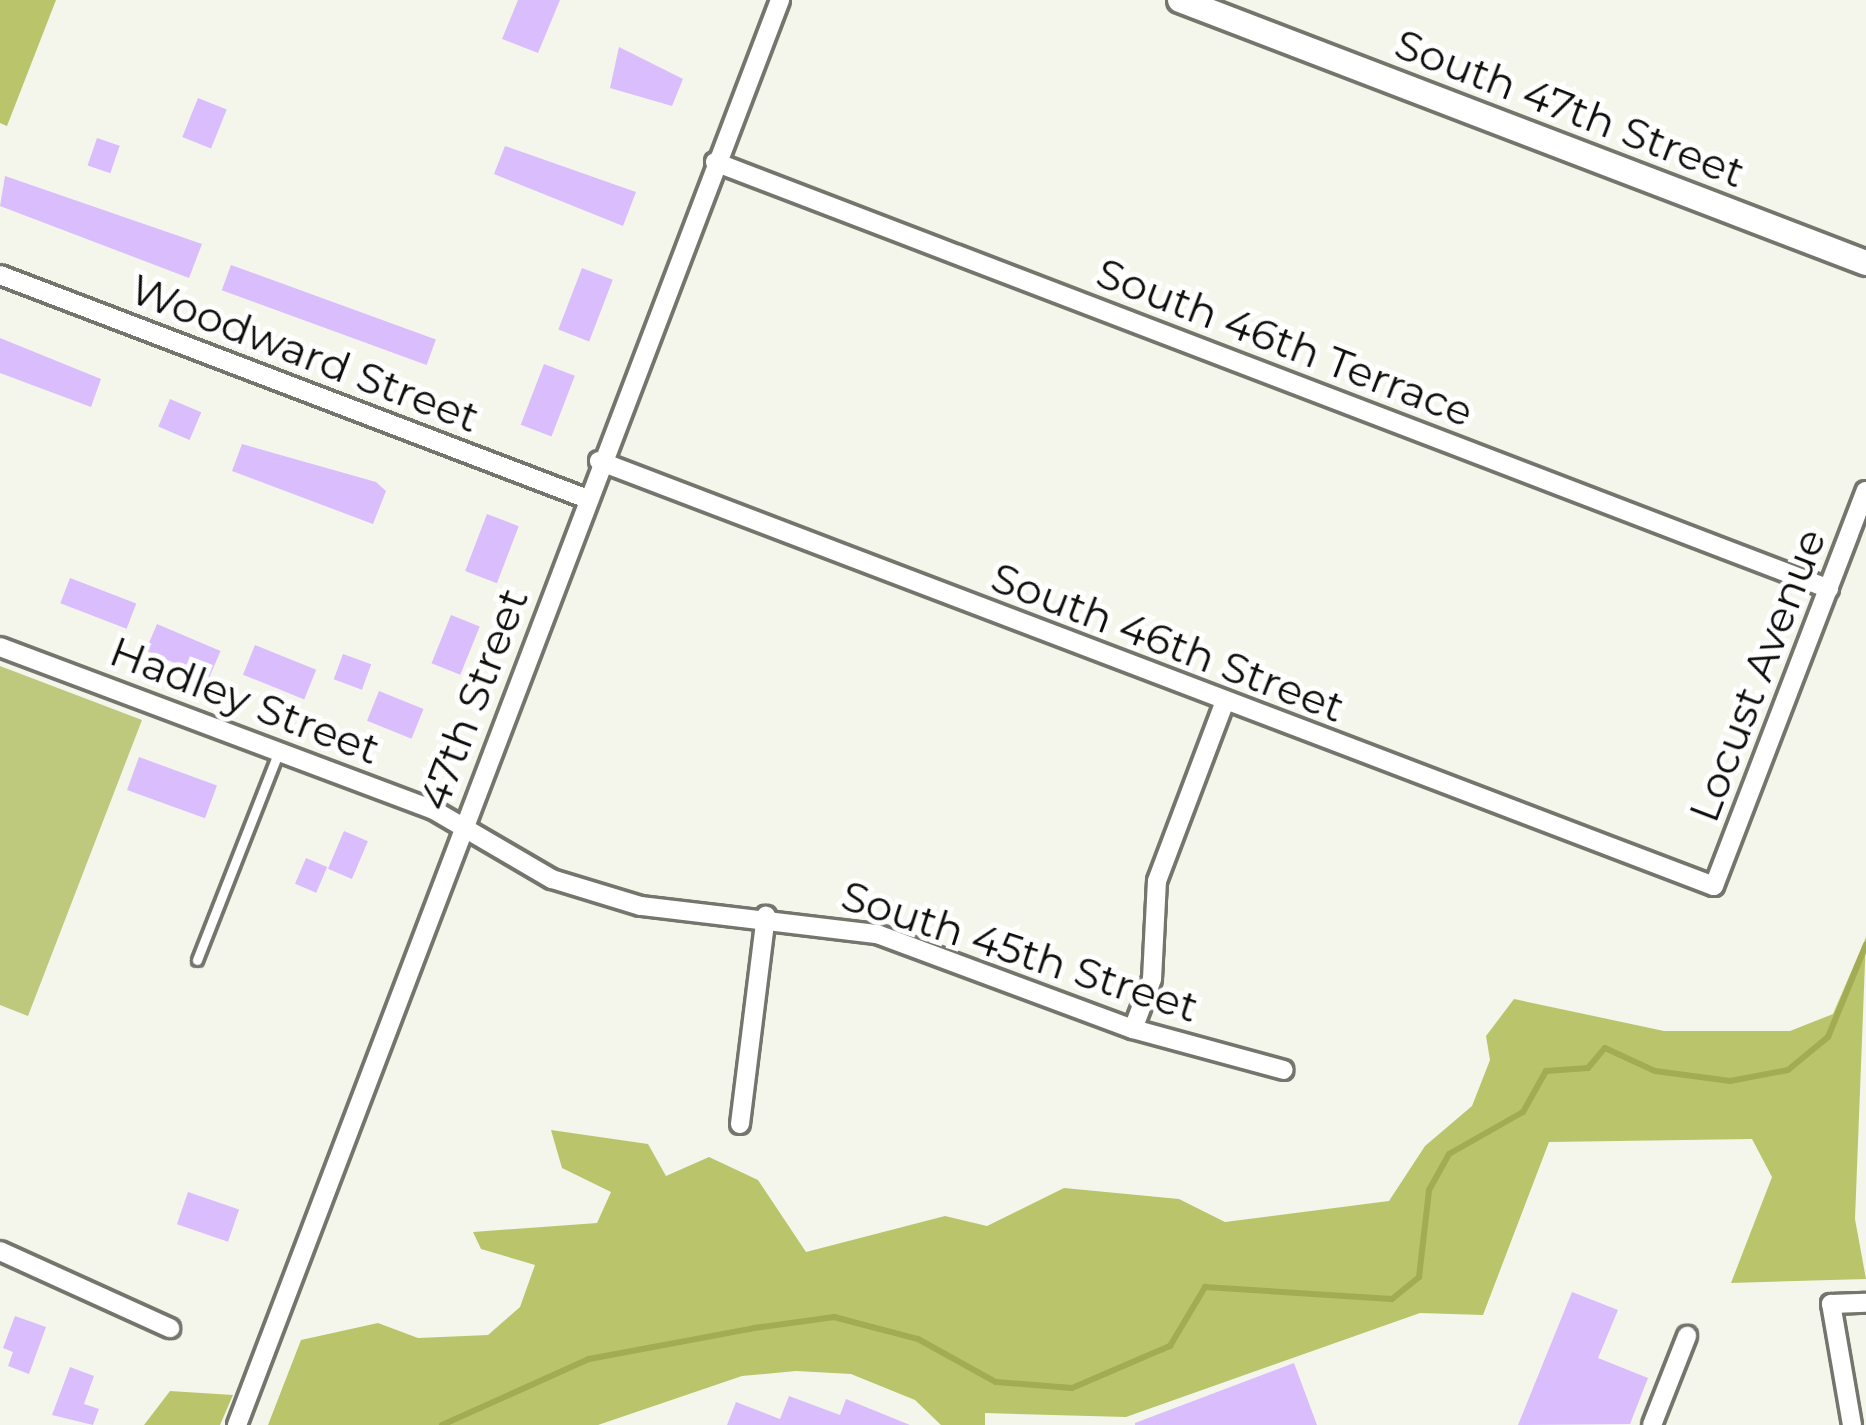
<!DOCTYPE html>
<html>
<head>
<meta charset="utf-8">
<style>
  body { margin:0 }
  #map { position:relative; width:1866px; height:1425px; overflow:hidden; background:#f4f6eb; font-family:Montserrat,sans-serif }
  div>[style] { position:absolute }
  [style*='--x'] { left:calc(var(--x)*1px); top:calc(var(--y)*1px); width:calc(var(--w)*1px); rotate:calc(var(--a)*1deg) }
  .green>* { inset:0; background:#bfc97d }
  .forest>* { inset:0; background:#bac56b }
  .stream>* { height:6px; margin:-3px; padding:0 3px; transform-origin:3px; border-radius:3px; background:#a2ac52 }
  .building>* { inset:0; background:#dabdfd; transform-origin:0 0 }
  .roads { filter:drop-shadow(3px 0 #74756c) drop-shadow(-3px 0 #74756c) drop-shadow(0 3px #74756c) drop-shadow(0 -3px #74756c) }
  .service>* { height:9px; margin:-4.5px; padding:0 4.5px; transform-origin:4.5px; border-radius:4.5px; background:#fff }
  .minor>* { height:18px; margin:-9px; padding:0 9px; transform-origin:9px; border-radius:9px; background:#fff }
  .secondary>* { height:24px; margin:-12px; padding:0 12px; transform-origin:12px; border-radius:12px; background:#fff }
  span { translate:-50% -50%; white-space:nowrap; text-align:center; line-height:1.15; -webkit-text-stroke:10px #fff; paint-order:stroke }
  .street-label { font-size:42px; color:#0d0e0b }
</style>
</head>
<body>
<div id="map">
  <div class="green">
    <i style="clip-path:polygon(0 666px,142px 720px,28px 1016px,0 1005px)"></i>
  </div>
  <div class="forest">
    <i style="clip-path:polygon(0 0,56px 0,7px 126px,0 123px)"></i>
    <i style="clip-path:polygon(1866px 937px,1855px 1219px,1866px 1279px,1731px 1283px,1772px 1177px,1752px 1139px,1549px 1142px,1483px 1315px,1420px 1313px,1126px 1417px,985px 1413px,985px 1425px,941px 1425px,915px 1400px,851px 1374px,796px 1371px,742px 1376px,598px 1425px,268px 1425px,301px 1340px,378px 1323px,418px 1338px,488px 1335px,520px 1307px,535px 1265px,481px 1249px,473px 1232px,597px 1223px,611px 1192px,562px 1168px,551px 1130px,648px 1144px,666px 1176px,709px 1157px,758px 1180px,806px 1252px,945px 1216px,987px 1226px,1064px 1188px,1179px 1199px,1225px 1222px,1389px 1201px,1425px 1146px,1472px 1106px,1490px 1060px,1486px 1036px,1514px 999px,1664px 1031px,1790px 1031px,1833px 1014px)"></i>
    <i style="clip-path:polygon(170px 1391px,233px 1395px,220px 1425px,144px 1425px)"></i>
  </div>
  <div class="stream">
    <i style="--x:442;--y:1425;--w:161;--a:-24.2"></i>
    <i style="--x:589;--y:1359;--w:168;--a:-10.6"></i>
    <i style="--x:754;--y:1328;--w:81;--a:-7.8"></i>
    <i style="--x:834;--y:1317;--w:87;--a:14.7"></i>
    <i style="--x:918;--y:1339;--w:89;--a:28.9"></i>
    <i style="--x:996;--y:1382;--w:76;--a:4.5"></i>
    <i style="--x:1072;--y:1388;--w:107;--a:-23.2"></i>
    <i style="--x:1170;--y:1346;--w:69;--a:-59.3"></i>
    <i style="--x:1205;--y:1287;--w:187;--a:3.7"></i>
    <i style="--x:1392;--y:1299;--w:35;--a:-39"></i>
    <i style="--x:1419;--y:1277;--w:88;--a:-83.4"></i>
    <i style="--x:1429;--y:1190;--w:41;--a:-60.9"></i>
    <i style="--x:1449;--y:1154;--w:85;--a:-29.6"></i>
    <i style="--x:1523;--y:1112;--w:47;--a:-60.7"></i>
    <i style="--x:1546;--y:1071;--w:42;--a:-4.1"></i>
    <i style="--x:1588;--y:1068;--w:26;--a:-50"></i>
    <i style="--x:1605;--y:1048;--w:55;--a:24.7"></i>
    <i style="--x:1655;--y:1071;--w:76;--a:7.6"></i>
    <i style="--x:1730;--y:1081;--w:59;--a:-10.7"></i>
    <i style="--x:1788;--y:1070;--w:52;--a:-39.5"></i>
    <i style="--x:1828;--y:1037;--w:100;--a:-67.6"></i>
  </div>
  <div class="building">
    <i style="clip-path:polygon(518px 0,560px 0,538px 53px,502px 39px)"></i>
    <i style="clip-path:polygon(619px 47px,683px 79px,672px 106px,610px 88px)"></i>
    <i style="left:198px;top:98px;width:31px;height:42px;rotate:22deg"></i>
    <i style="left:97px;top:138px;width:24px;height:29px;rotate:19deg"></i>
    <i style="clip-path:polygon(505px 146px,636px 192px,623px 226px,494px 174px)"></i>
    <i style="clip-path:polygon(5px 176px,202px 244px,189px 278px,0 206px)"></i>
    <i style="left:231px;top:265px;width:218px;height:27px;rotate:20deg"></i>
    <i style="left:582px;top:268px;width:33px;height:66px;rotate:21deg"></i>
    <i style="clip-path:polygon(0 338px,101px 379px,91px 407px,0 373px)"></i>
    <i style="left:544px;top:364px;width:33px;height:65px;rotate:21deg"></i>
    <i style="left:170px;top:399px;width:34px;height:30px;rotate:23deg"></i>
    <i style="clip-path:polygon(242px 444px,376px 482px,386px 491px,373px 524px,232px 471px)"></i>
    <i style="left:487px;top:514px;width:34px;height:61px;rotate:21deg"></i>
    <i style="left:70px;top:578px;width:71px;height:27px;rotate:21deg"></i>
    <i style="left:451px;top:615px;width:31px;height:52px;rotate:22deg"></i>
    <i style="left:157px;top:624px;width:69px;height:29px;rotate:23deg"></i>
    <i style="left:255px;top:645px;width:66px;height:32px;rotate:22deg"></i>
    <i style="left:343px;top:654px;width:30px;height:27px;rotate:20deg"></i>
    <i style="left:379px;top:691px;width:48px;height:32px;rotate:22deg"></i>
    <i style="left:139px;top:757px;width:83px;height:35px;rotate:20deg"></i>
    <i style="left:344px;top:831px;width:26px;height:41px;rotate:23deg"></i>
    <i style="left:306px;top:858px;width:23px;height:28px;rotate:23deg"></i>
    <i style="left:188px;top:1192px;width:54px;height:34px;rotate:19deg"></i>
    <i style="clip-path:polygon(1572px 1292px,1618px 1310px,1598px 1358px,1648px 1378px,1630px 1424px,1518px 1425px)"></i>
    <i style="clip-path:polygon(15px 1316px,46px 1327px,29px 1374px,8px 1366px,13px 1352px,3px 1348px)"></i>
    <i style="clip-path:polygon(1294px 1363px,1317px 1425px,1135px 1425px,1135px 1423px)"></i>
    <i style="clip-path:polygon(70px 1367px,94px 1376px,84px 1404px,99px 1409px,93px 1425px,52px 1415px)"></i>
    <i style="clip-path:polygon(789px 1396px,840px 1415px,846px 1399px,910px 1425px,727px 1425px,736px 1402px,780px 1419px)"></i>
  </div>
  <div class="roads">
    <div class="service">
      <i style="--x:197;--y:960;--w:225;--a:-68.6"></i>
    </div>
    <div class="minor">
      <i style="--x:715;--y:162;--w:1193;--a:20.97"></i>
      <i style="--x:0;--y:275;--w:626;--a:20.87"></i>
      <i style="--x:599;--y:461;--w:1193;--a:20.87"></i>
      <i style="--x:1714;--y:886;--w:423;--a:-69"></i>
      <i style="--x:0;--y:647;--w:461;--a:20.6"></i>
      <i style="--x:432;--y:809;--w:139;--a:30.3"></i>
      <i style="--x:552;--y:879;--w:93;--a:16.9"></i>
      <i style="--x:641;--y:906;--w:238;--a:6.8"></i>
      <i style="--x:877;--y:934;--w:273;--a:20.4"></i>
      <i style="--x:1133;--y:1029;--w:156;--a:15.2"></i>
      <i style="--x:1133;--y:1029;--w:53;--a:-69.2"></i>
      <i style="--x:1152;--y:979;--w:98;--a:-87.1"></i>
      <i style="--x:1157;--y:881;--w:189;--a:-69.3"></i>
      <i style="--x:740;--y:1124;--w:210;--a:-82.9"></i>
      <i style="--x:0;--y:1251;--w:187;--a:24.4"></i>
      <i style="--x:237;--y:1425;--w:1525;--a:-69.14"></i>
      <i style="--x:1652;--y:1425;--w:96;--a:-68.5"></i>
      <i style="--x:1852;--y:1425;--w:123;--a:-99.8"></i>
      <i style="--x:1831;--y:1304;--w:35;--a:-2"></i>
    </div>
    <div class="secondary">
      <i style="--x:1180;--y:0;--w:735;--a:20.98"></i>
    </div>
  </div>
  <div class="street-label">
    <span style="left:1570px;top:108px;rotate:21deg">South 47th Street</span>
    <span style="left:1285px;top:342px;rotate:21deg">South 46th Terrace</span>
    <span style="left:305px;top:353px;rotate:21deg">Woodward Street</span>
    <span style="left:1168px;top:642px;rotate:21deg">South 46th Street</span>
    <span style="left:1757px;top:675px;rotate:-69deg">Locust Avenue</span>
    <span style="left:473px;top:699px;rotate:-69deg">47th Street</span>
    <span style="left:245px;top:700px;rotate:21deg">Hadley Street</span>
    <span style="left:1020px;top:951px;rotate:18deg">South 45th Street</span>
  </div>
</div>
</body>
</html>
